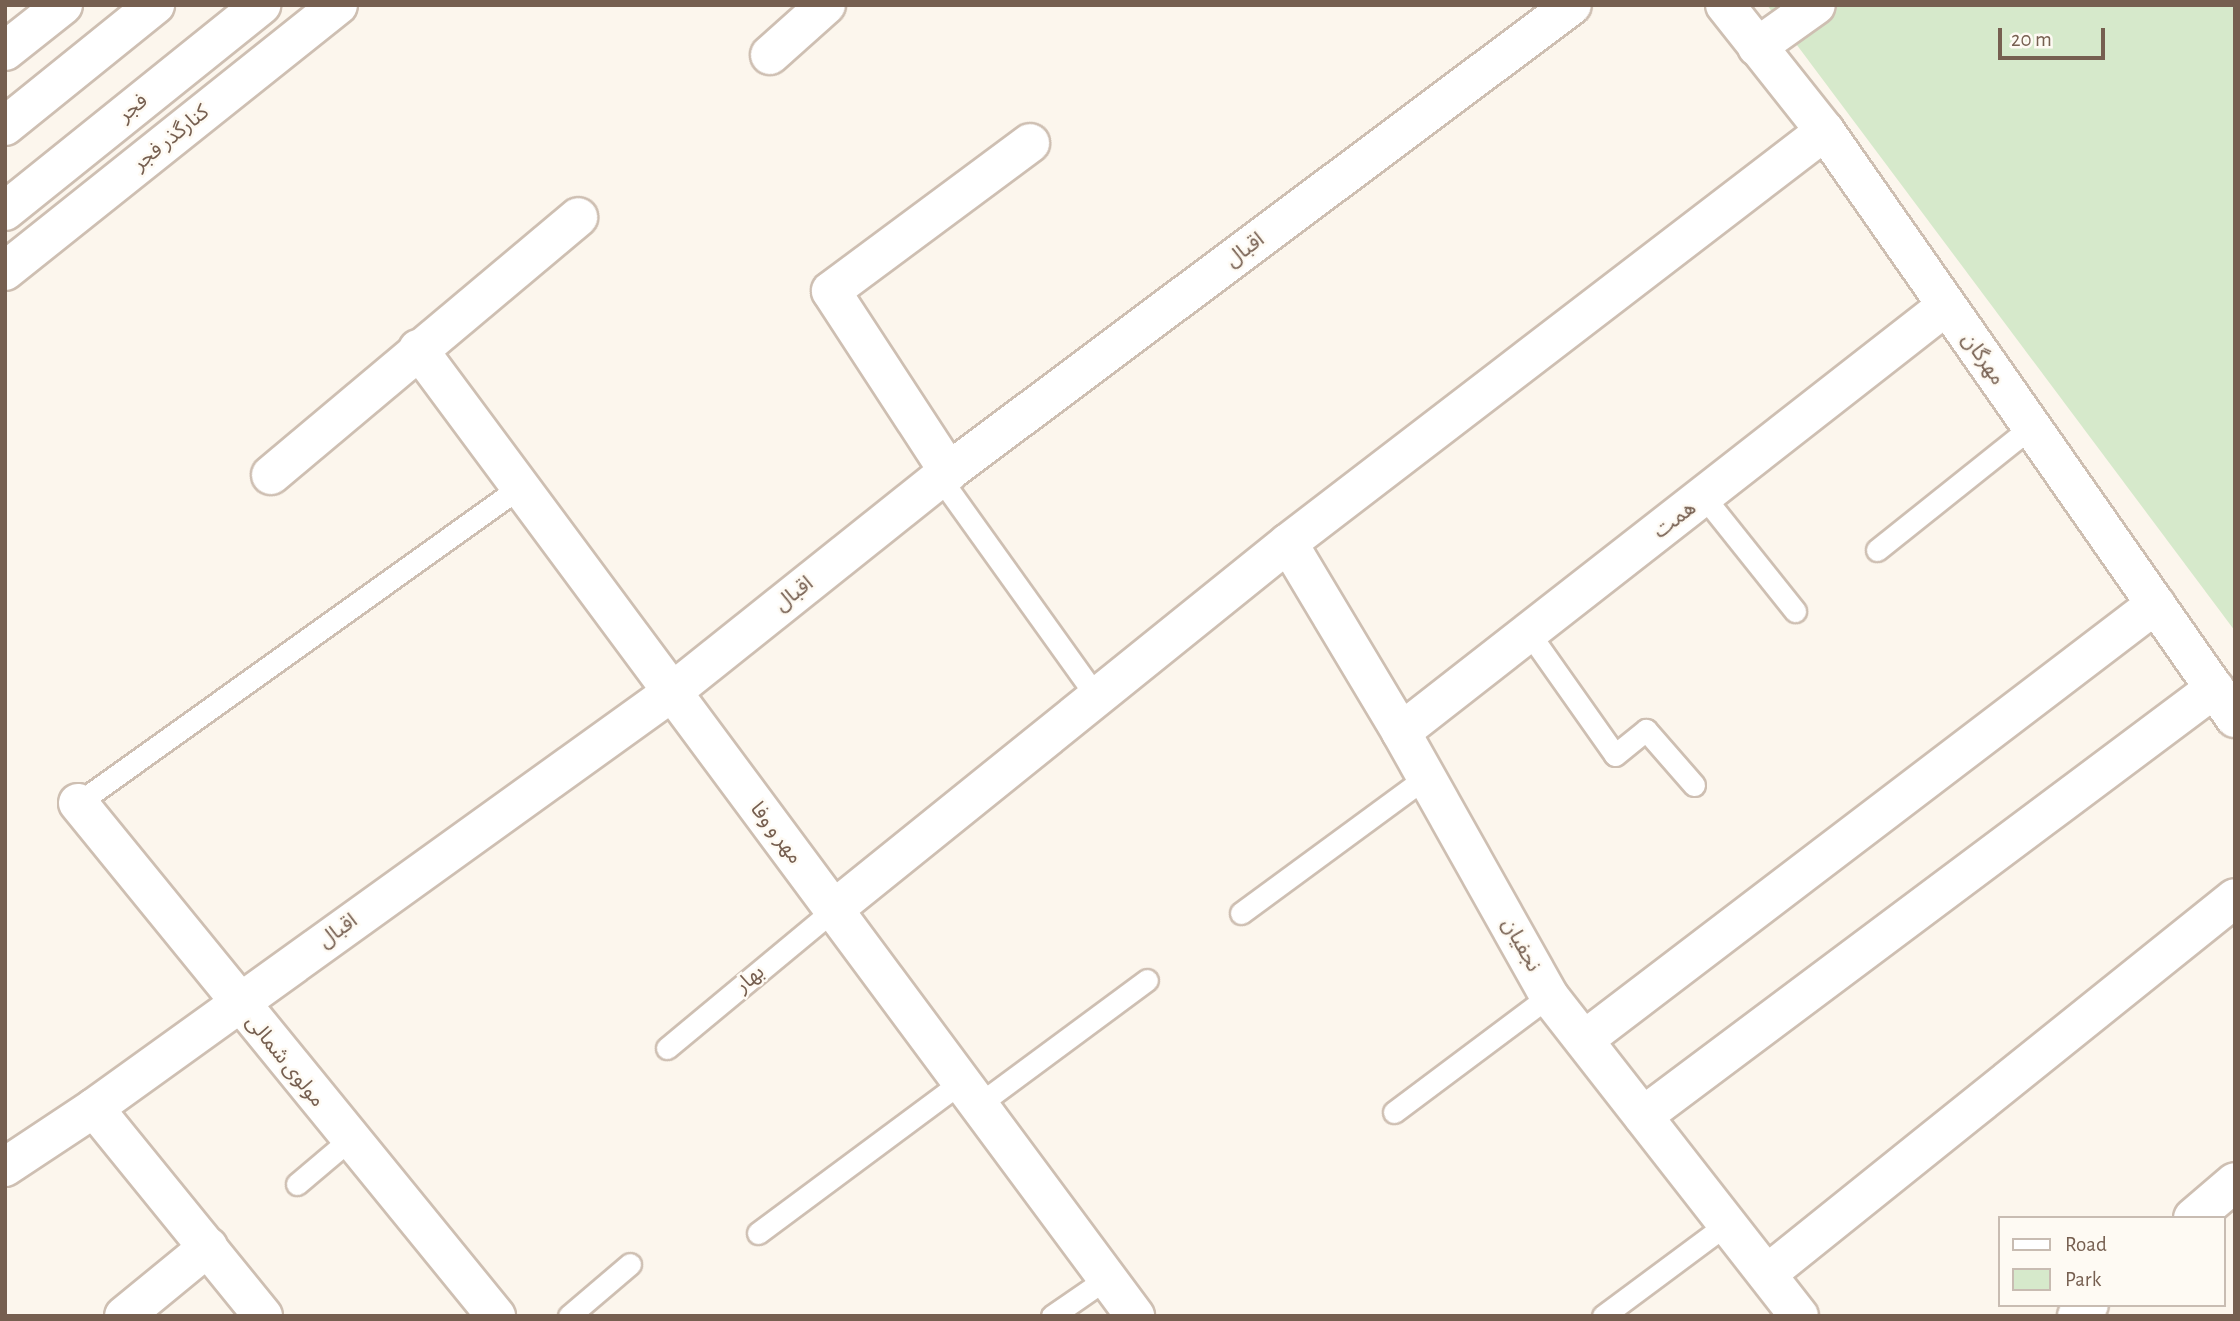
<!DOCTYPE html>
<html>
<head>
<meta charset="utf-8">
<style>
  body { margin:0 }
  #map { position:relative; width:2240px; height:1321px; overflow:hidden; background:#fcf6ed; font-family:"Alegreya Sans","Noto Sans Arabic",sans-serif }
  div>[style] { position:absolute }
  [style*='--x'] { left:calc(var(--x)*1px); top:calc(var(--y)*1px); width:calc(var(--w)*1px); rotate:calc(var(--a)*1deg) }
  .green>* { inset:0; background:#d6e9cb }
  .roads { filter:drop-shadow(2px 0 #cebfb2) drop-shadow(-2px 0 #cebfb2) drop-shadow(0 2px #cebfb2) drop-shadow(0 -2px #cebfb2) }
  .service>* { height:21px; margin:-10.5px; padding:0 10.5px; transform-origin:10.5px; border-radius:10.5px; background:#fff }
  .minor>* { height:38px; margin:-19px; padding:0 19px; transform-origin:19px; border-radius:19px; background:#fff }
  .tertiary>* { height:38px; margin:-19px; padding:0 19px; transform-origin:19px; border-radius:19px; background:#fff }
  span { translate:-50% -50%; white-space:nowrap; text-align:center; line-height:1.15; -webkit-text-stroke:5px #fefaf3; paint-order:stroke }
  .street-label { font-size:21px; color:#765f50 }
  .frame { position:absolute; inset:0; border:7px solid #765f50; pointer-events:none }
  .legend { position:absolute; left:1998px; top:1216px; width:228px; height:91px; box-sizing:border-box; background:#fefaf3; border:2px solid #c8bcb2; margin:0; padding:9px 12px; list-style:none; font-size:21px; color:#765f50 }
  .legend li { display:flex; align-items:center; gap:14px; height:35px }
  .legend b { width:35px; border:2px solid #c8bcb2 }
  .scale { position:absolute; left:1998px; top:28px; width:107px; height:32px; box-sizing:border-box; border:4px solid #765f50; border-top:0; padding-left:9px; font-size:21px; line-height:24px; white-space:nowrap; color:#765f50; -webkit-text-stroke:5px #fefaf3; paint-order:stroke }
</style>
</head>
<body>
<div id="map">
  <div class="green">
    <i style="clip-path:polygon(1767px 5px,2235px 5px,2235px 631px)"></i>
  </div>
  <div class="roads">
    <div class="service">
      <i style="--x:940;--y:478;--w:269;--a:54.4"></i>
      <i style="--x:1704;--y:497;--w:146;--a:51.4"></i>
      <i style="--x:1877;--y:550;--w:197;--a:-38.6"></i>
      <i style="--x:1529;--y:633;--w:149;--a:54.8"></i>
      <i style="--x:1615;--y:755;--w:40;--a:-39"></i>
      <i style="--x:1646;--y:730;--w:73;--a:48.9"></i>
      <i style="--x:78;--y:803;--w:543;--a:-35.56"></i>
      <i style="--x:1241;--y:913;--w:230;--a:-36.3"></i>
      <i style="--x:667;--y:1048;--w:216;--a:-39.7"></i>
      <i style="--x:978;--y:1105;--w:210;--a:-36.5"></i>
      <i style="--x:1394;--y:1112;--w:194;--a:-36.8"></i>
      <i style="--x:297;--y:1184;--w:68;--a:-40.2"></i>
      <i style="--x:758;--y:1233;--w:253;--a:-36.6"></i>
      <i style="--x:569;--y:1316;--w:80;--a:-40.4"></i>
      <i style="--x:1052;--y:1316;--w:67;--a:-34.6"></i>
      <i style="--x:1603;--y:1316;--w:154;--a:-36.6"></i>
    </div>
    <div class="minor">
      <i style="--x:1725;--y:5;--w:161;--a:51.6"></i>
      <i style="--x:1825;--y:131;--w:716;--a:55.07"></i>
      <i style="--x:1757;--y:47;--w:72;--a:-35.4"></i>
      <i style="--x:770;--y:55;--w:75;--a:-41.8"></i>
      <i style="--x:418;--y:349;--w:1204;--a:53.44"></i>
      <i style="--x:949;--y:472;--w:216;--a:-123.1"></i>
      <i style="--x:831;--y:291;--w:248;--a:-36.6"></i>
      <i style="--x:271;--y:475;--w:401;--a:-40"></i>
      <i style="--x:1288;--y:543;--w:220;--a:59.1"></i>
      <i style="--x:1401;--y:732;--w:303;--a:60.7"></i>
      <i style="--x:1549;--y:996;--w:406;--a:52"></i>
      <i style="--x:1401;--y:732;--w:692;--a:-38.01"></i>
      <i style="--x:833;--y:910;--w:585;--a:-38.89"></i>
      <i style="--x:1288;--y:543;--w:677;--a:-37.5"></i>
      <i style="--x:1584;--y:1040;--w:719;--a:-37.32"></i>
      <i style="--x:94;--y:1108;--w:268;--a:50.9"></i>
      <i style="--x:1643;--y:1116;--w:714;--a:-36.81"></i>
      <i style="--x:5;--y:1167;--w:107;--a:-33.5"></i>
      <i style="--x:94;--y:1108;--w:712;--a:-35.74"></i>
      <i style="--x:672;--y:692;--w:343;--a:-38.6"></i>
      <i style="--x:940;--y:478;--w:789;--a:-36.81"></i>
      <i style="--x:2193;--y:1218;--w:55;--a:-40.6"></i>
      <i style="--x:1767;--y:1274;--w:600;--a:-38.78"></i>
      <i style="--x:124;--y:1316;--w:109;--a:-39.4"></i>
      <i style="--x:2077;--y:1316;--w:16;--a:-43"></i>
    </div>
    <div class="tertiary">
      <i style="--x:5;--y:51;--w:74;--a:-38.4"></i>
      <i style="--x:5;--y:126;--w:193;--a:-38.9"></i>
      <i style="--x:5;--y:211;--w:329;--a:-38.8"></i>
      <i style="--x:5;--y:271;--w:426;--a:-38.6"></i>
      <i style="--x:78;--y:803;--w:662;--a:50.83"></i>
    </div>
  </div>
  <div class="street-label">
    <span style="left:133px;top:108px;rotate:-39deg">فجر</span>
    <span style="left:171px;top:138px;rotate:-39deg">کنارگذر فجر</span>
    <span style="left:1245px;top:250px;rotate:-37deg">اقبال</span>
    <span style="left:1983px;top:359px;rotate:55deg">مهرگان</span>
    <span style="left:1675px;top:520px;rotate:-38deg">همت</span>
    <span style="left:794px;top:594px;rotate:-38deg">اقبال</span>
    <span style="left:776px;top:833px;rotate:53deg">مهر و وفا</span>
    <span style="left:338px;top:931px;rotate:-36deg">اقبال</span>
    <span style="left:1521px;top:945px;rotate:61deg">نجفیان</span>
    <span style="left:750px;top:979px;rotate:-40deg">بهار</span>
    <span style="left:285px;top:1061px;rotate:51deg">مولوی شمالی</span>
  </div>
  <div class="frame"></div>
  <ul class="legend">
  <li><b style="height:9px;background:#fff"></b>Road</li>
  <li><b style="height:19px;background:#d6e9cb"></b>Park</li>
  </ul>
  <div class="scale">20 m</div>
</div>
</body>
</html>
